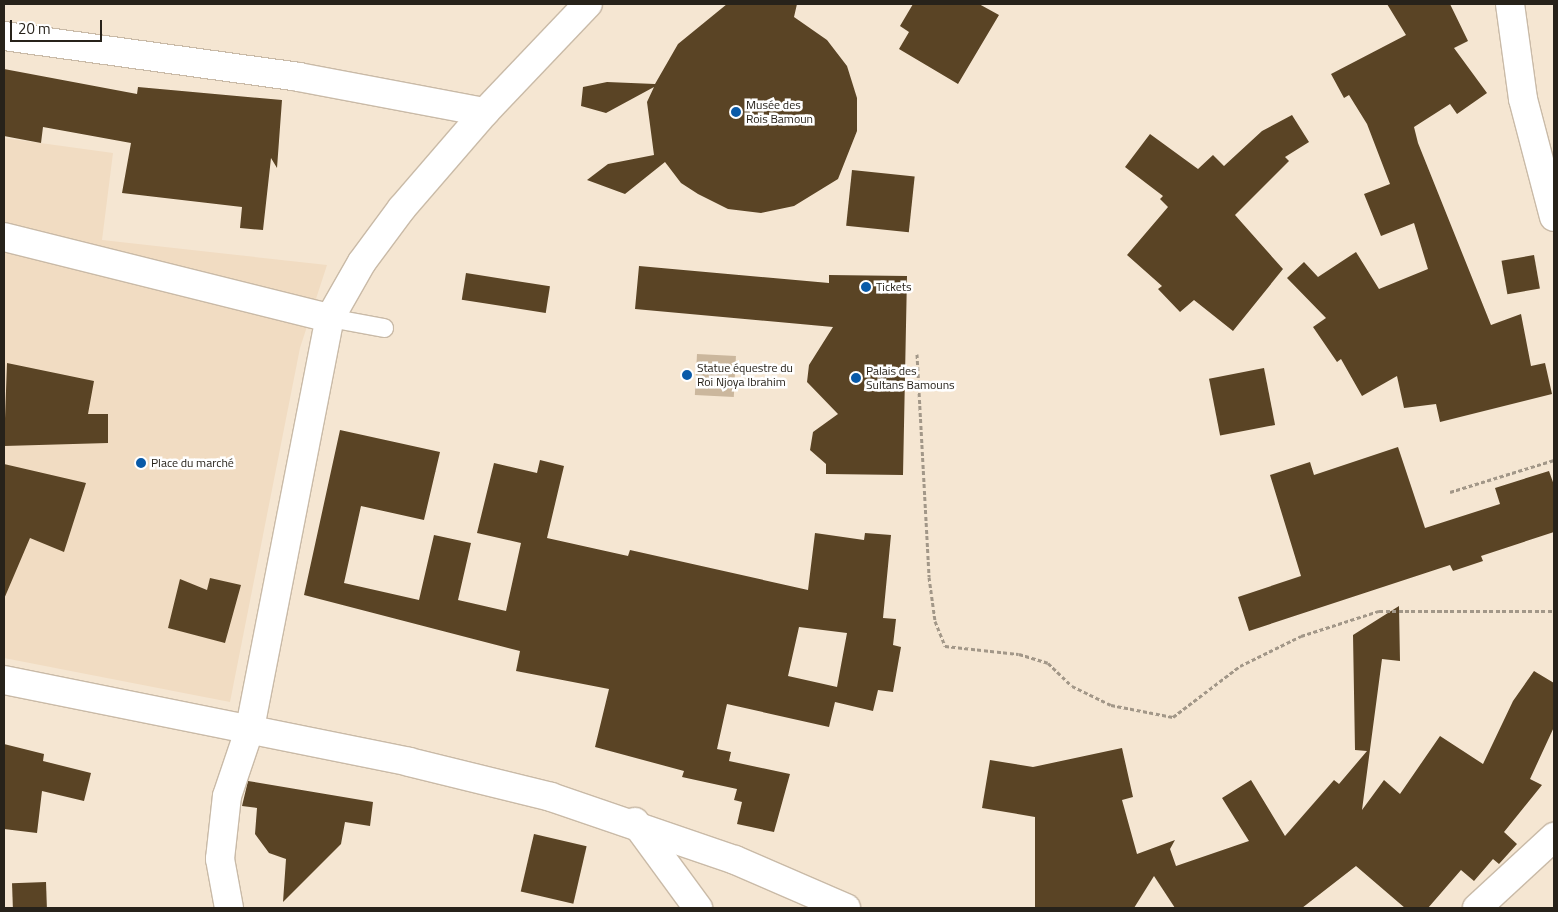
<!DOCTYPE html>
<html>
<head>
<meta charset="utf-8">
<style>
  body { margin:0 }
  #map { position:relative; width:1558px; height:912px; overflow:hidden; background:#f5e6d2; font-family:"Titillium Web",sans-serif }
  div>[style] { position:absolute }
  [style*='--x'] { left:calc(var(--x)*1px); top:calc(var(--y)*1px); width:calc(var(--w)*1px); rotate:calc(var(--a)*1deg) }
  .built>* { inset:0; background:#f1dcc2 }
  .green>* { inset:0; background:#cbb79d; transform-origin:0 0 }
  .building>* { inset:0; background:#5a4425; transform-origin:0 0 }
  .path>* { height:3px; margin-top:-1.5px; transform-origin:0; background:repeating-linear-gradient(90deg,#a29788 0 4px,transparent 0 6.5px) }
  .roads { filter:drop-shadow(1px 0 #c9baa7) drop-shadow(-1px 0 #c9baa7) drop-shadow(0 1px #c9baa7) drop-shadow(0 -1px #c9baa7) }
  .service>* { height:18px; margin:-9px; padding:0 9px; transform-origin:9px; border-radius:9px; background:#fff }
  .minor>* { height:28px; margin:-14px; padding:0 14px; transform-origin:14px; border-radius:14px; background:#fff }
  .tertiary>* { height:28px; margin:-14px; padding:0 14px; transform-origin:14px; border-radius:14px; background:#fff }
  .secondary>* { height:28px; margin:-14px; padding:0 14px; transform-origin:14px; border-radius:14px; background:#fff }
  .dots>* { width:14px; height:14px; translate:-50% -50%; box-sizing:border-box; border:2px solid #fff; border-radius:50% }
  span { translate:-50% -50%; white-space:nowrap; text-align:center; line-height:1.15; -webkit-text-stroke:5px #fff; paint-order:stroke }
  .poi-label { font-size:12px; color:#27221a }
  .left { translate:0 -50%; text-align:left }
  .frame { position:absolute; inset:0; border:5px solid #27221a; pointer-events:none }
  .scale { position:absolute; left:10px; top:20px; width:92px; height:22px; box-sizing:border-box; border:2px solid #27221a; border-top:0; padding-left:6px; font-size:15px; line-height:18px; white-space:nowrap; color:#27221a; -webkit-text-stroke:4px #fff; paint-order:stroke }
</style>
</head>
<body>
<div id="map">
  <div class="built">
    <i style="clip-path:polygon(4px 138px,113px 153px,102px 240px,327px 265px,300px 348px,230px 702px,4px 658px)"></i>
  </div>
  <div class="green">
    <i style="left:697px;top:354px;width:39px;height:41px;rotate:3deg"></i>
  </div>
  <div class="building">
    <i style="clip-path:polygon(727px 4px,797px 4px,794px 17px,827px 40px,847px 66px,857px 98px,857px 131px,838px 179px,794px 206px,761px 213px,728px 209px,698px 194px,681px 183px,665px 162px,625px 194px,587px 180px,608px 164px,654px 155px,647px 102px,654px 87px,606px 113px,581px 106px,583px 87px,607px 82px,655px 84px,678px 44px)"></i>
    <i style="clip-path:polygon(913px 4px,979px 4px,999px 15px,958px 84px,899px 49px,909px 32px,900px 26px)"></i>
    <i style="clip-path:polygon(1387px 4px,1450px 4px,1468px 41px,1454px 48px,1487px 93px,1457px 114px,1450px 104px,1414px 127px,1418px 143px,1491px 325px,1521px 314px,1531px 366px,1545px 363px,1552px 394px,1440px 422px,1436px 404px,1404px 408px,1397px 376px,1362px 396px,1341px 359px,1337px 362px,1313px 327px,1326px 318px,1287px 278px,1304px 262px,1318px 277px,1356px 252px,1379px 289px,1428px 269px,1414px 223px,1381px 236px,1364px 194px,1390px 184px,1367px 124px,1349px 95px,1344px 98px,1331px 74px,1406px 35px)"></i>
    <i style="clip-path:polygon(4px 69px,137px 94px,138px 87px,282px 100px,277px 168px,271px 158px,263px 230px,240px 228px,242px 207px,122px 193px,131px 143px,43px 127px,41px 143px,4px 136px)"></i>
    <i style="clip-path:polygon(1292px 115px,1309px 142px,1285px 157px,1289px 161px,1235px 215px,1283px 269px,1233px 331px,1194px 300px,1180px 312px,1158px 289px,1162px 286px,1127px 255px,1168px 207px,1160px 199px,1163px 196px,1125px 167px,1150px 134px,1198px 169px,1213px 155px,1224px 166px,1262px 131px)"></i>
    <i style="left:852px;top:170px;width:63px;height:56px;rotate:6deg"></i>
    <i style="left:1534px;top:255px;width:34px;height:33px;rotate:80deg"></i>
    <i style="clip-path:polygon(639px 266px,829px 283px,829px 275px,907px 276px,903px 475px,826px 474px,826px 464px,810px 450px,813px 432px,838px 414px,807px 382px,809px 365px,833px 327px,635px 309px)"></i>
    <i style="left:466px;top:273px;width:85px;height:27px;rotate:9deg"></i>
    <i style="clip-path:polygon(7px 363px,94px 381px,88px 414px,108px 414px,108px 443px,4px 446px)"></i>
    <i style="left:1264px;top:368px;width:58px;height:56px;rotate:79deg"></i>
    <i style="clip-path:polygon(evenodd,340px 430px,440px 452px,424px 520px,361px 506px,344px 583px,419px 600px,434px 535px,471px 543px,458px 600px,506px 611px,521px 543px,477px 533px,494px 463px,537px 473px,540px 460px,564px 466px,547px 538px,628px 556px,630px 550px,808px 590px,815px 533px,864px 540px,865px 533px,891px 535px,883px 618px,896px 619px,893px 645px,901px 647px,893px 692px,878px 690px,873px 711px,835px 702px,829px 727px,727px 704px,717px 749px,731px 752px,729px 761px,790px 774px,774px 832px,737px 824px,742px 802px,734px 800px,737px 789px,682px 777px,684px 771px,595px 747px,609px 689px,516px 671px,520px 651px,304px 595px,340px 430px,799px 627px,847px 633px,837px 687px,788px 676px,799px 627px)"></i>
    <i style="clip-path:polygon(1398px 447px,1425px 528px,1500px 504px,1495px 488px,1549px 471px,1554px 485px,1554px 532px,1481px 556px,1483px 561px,1453px 571px,1450px 565px,1249px 631px,1238px 597px,1301px 576px,1270px 475px,1310px 462px,1314px 475px)"></i>
    <i style="clip-path:polygon(4px 464px,86px 483px,64px 552px,30px 538px,4px 599px)"></i>
    <i style="clip-path:polygon(210px 578px,241px 585px,225px 643px,168px 628px,180px 579px,207px 590px)"></i>
    <i style="clip-path:polygon(1399px 606px,1400px 661px,1382px 659px,1362px 810px,1384px 780px,1400px 794px,1440px 736px,1483px 764px,1513px 701px,1534px 671px,1554px 683px,1554px 727px,1530px 779px,1542px 785px,1504px 832px,1517px 844px,1499px 864px,1493px 859px,1474px 881px,1461px 870px,1428px 908px,1405px 908px,1356px 866px,1302px 908px,1175px 908px,1154px 876px,1134px 908px,1035px 908px,1035px 817px,982px 808px,990px 760px,1033px 767px,1122px 748px,1133px 797px,1122px 800px,1137px 854px,1175px 840px,1170px 849px,1176px 866px,1249px 841px,1222px 798px,1251px 780px,1285px 836px,1334px 780px,1339px 784px,1367px 751px,1355px 750px,1353px 635px)"></i>
    <i style="clip-path:polygon(4px 744px,44px 754px,43px 761px,91px 773px,84px 801px,42px 791px,37px 833px,4px 829px)"></i>
    <i style="clip-path:polygon(248px 781px,373px 802px,370px 826px,345px 822px,341px 844px,283px 902px,286px 859px,269px 853px,255px 834px,257px 808px,242px 806px)"></i>
    <i style="left:534px;top:834px;width:54px;height:59px;rotate:13deg"></i>
    <i style="left:46px;top:882px;width:26px;height:34px;rotate:88deg"></i>
  </div>
  <div class="path">
    <i style="--x:917;--y:354;--w:223;--a:86.9"></i>
    <i style="--x:929;--y:577;--w:44;--a:82.2"></i>
    <i style="--x:935;--y:621;--w:27;--a:68"></i>
    <i style="--x:945;--y:646;--w:74;--a:6.2"></i>
    <i style="--x:1019;--y:654;--w:30;--a:17"></i>
    <i style="--x:1048;--y:663;--w:33;--a:44"></i>
    <i style="--x:1072;--y:686;--w:43;--a:26"></i>
    <i style="--x:1111;--y:705;--w:63;--a:11"></i>
    <i style="--x:1173;--y:717;--w:84;--a:-37.3"></i>
    <i style="--x:1240;--y:666;--w:68;--a:-26.2"></i>
    <i style="--x:1301;--y:636;--w:82;--a:-17.8"></i>
    <i style="--x:1379;--y:611;--w:175;--a:0"></i>
    <i style="--x:1450;--y:492;--w:109;--a:-17.1"></i>
  </div>
  <div class="roads">
    <div class="service">
      <i style="--x:330;--y:318;--w:55;--a:10.5"></i>
    </div>
    <div class="minor">
      <i style="--x:4;--y:237;--w:336;--a:14"></i>
      <i style="--x:635;--y:822;--w:107;--a:53.8"></i>
      <i style="--x:229;--y:908;--w:50;--a:-100.4"></i>
      <i style="--x:220;--y:859;--w:63;--a:-83.7"></i>
      <i style="--x:227;--y:796;--w:72;--a:-71.3"></i>
    </div>
    <div class="tertiary">
      <i style="--x:1510;--y:4;--w:96;--a:82.2"></i>
      <i style="--x:1523;--y:99;--w:122;--a:75.3"></i>
      <i style="--x:1477;--y:908;--w:105;--a:-42.7"></i>
    </div>
    <div class="secondary">
      <i style="--x:4;--y:36;--w:298;--a:7.9"></i>
      <i style="--x:299;--y:77;--w:189;--a:10.7"></i>
      <i style="--x:485;--y:112;--w:149;--a:-46.4"></i>
      <i style="--x:4;--y:680;--w:413;--a:11.4"></i>
      <i style="--x:409;--y:762;--w:146;--a:13.8"></i>
      <i style="--x:551;--y:797;--w:194;--a:18.9"></i>
      <i style="--x:735;--y:860;--w:121;--a:23.4"></i>
      <i style="--x:250;--y:728;--w:418;--a:-79"></i>
      <i style="--x:330;--y:318;--w:64;--a:-60.3"></i>
      <i style="--x:362;--y:262;--w:67;--a:-53.5"></i>
      <i style="--x:402;--y:208;--w:127;--a:-49.2"></i>
    </div>
  </div>
  <div class="dots">
    <i style="left:736px;top:112px;background:#095aa8"></i>
    <i style="left:866px;top:287px;background:#095aa8"></i>
    <i style="left:687px;top:375px;background:#095aa8"></i>
    <i style="left:856px;top:378px;background:#095aa8"></i>
    <i style="left:141px;top:463px;background:#095aa8"></i>
  </div>
  <div class="poi-label">
    <span class="left" style="left:746px;top:112px">Musée des<br>Rois Bamoun</span>
    <span class="left" style="left:876px;top:287px">Tickets</span>
    <span class="left" style="left:697px;top:375px">Statue équestre du<br>Roi Njoya Ibrahim</span>
    <span class="left" style="left:866px;top:378px">Palais des<br>Sultans Bamouns</span>
    <span class="left" style="left:151px;top:463px">Place du marché</span>
  </div>
  <div class="frame"></div>
  <div class="scale">20 m</div>
</div>
</body>
</html>
